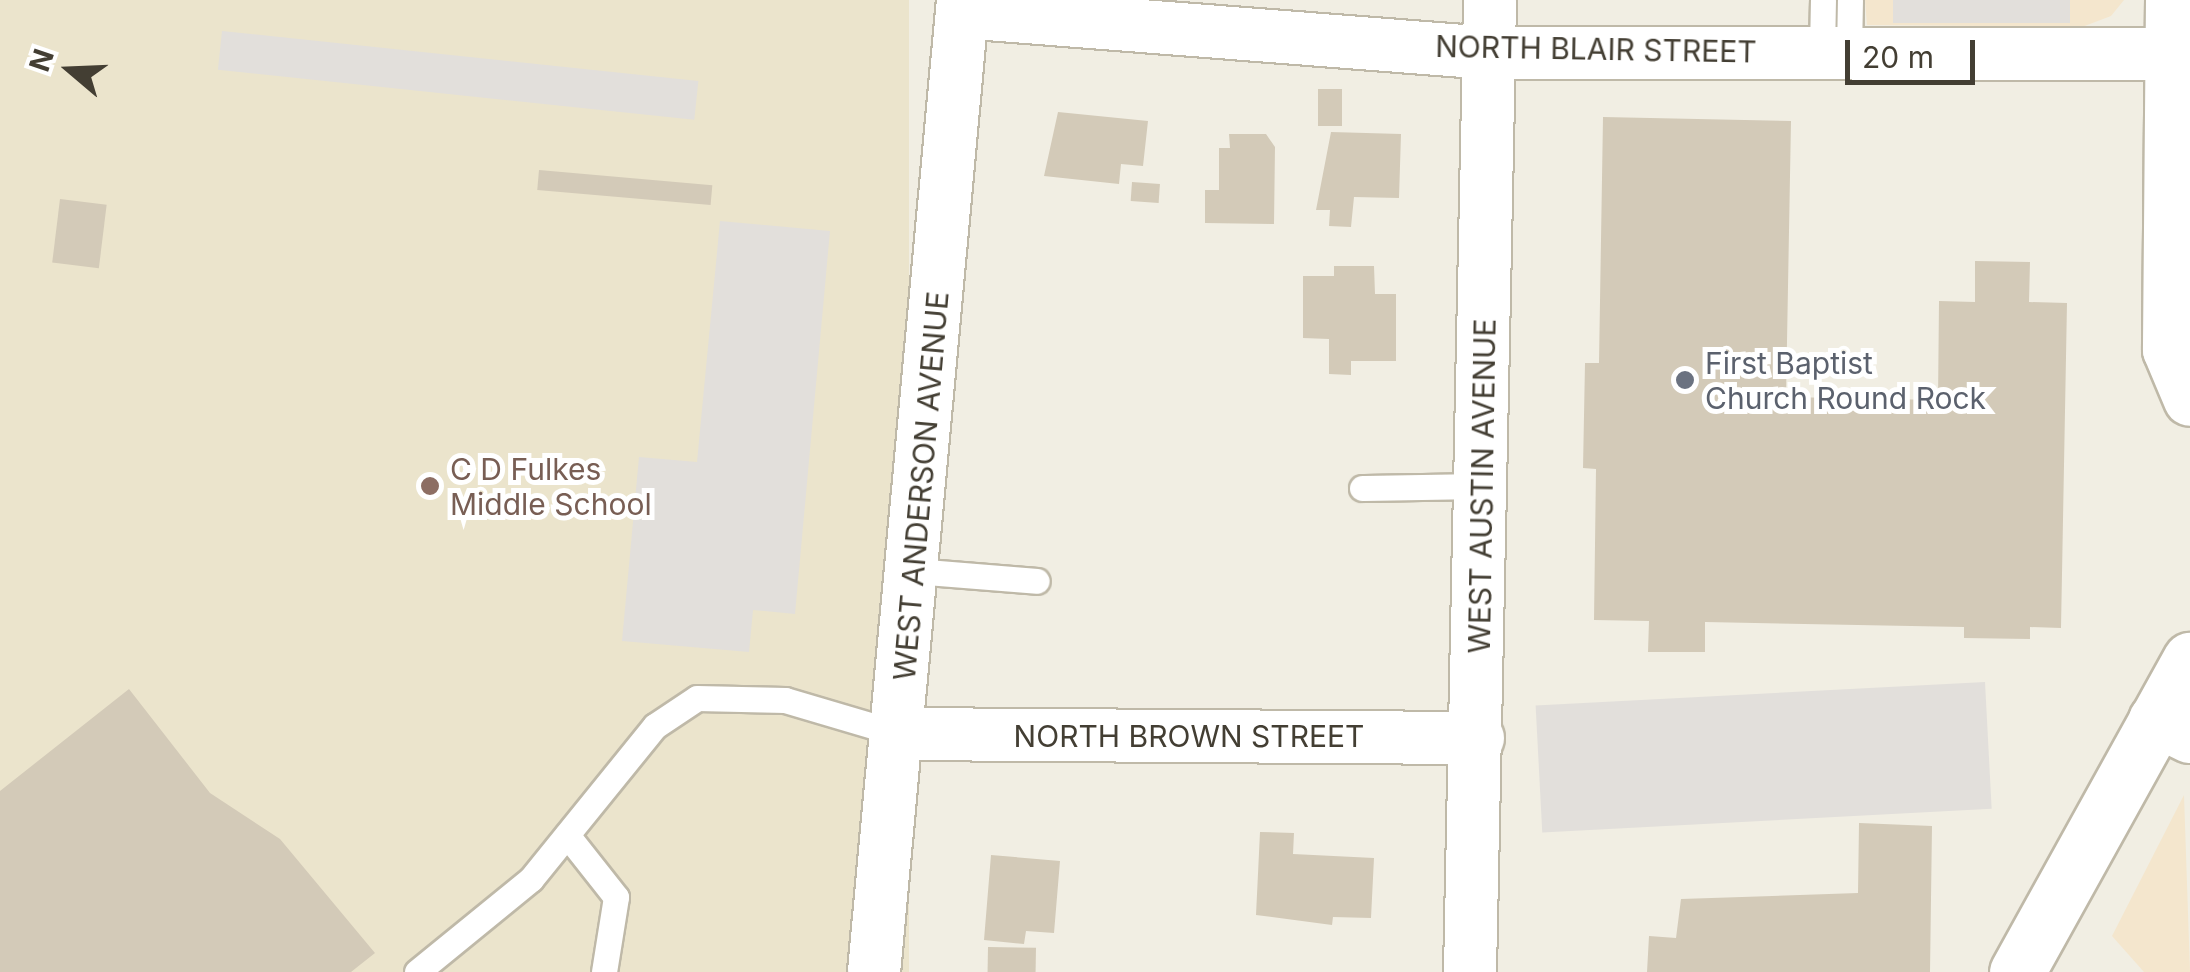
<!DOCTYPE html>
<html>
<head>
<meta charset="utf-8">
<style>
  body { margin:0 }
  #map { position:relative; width:2190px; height:972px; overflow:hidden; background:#f1eee3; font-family:Inter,sans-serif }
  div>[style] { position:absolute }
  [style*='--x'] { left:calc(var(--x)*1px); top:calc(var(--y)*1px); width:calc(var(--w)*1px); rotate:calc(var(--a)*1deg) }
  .commercial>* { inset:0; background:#f4e6cd }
  .education>* { inset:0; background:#ebe4cc; transform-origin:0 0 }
  .parking>* { inset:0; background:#e2dfdb; transform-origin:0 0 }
  .building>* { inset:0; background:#d3cab8; transform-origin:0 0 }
  .roads { filter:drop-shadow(2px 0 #bfb9a8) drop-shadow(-2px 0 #bfb9a8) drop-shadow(0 2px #bfb9a8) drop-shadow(0 -2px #bfb9a8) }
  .service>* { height:25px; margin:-12.5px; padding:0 12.5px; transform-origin:12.5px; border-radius:12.5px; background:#fff }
  .minor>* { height:52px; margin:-26px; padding:0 26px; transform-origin:26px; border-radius:26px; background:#fff }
  .tertiary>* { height:55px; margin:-27.5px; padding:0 27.5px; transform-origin:27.5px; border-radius:27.5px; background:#fff }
  .dots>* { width:28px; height:28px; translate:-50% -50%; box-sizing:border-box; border:5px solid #fff; border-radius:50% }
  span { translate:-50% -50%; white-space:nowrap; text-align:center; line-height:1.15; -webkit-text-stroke:10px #fff; paint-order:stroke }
  .street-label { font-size:30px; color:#433e33 }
  .worship-label { font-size:30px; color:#5b616d }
  .left { translate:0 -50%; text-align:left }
  .education-label { font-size:30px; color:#785e54 }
  .north { position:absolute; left:20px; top:20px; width:100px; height:100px; -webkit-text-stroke:8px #fff; paint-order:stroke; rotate:289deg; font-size:28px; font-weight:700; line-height:40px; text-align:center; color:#433e33 }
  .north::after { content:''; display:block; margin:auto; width:35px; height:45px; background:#433e33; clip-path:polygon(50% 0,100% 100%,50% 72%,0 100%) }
  .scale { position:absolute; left:1845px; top:40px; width:130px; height:45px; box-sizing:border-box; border:5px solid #433e33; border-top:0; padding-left:12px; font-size:30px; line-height:35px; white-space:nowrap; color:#433e33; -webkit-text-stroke:8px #fff; paint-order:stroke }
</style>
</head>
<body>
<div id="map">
  <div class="commercial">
    <i style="clip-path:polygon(1865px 0,2124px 0,2111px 16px,2082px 27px,1867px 25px)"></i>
    <i style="clip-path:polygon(2184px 795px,2190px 972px,2144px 972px,2112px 936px)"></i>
  </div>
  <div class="education">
    <i style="left:0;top:0;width:909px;height:972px"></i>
  </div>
  <div class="parking">
    <i style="left:1893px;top:0;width:177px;height:23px"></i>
    <i style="left:222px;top:31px;width:479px;height:39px;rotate:6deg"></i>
    <i style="clip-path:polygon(720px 221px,830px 231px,795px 614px,753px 610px,749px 652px,622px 641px,639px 457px,697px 462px)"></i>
    <i style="left:1985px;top:682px;width:127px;height:450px;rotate:87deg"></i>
  </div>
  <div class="building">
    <i style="left:1342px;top:89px;width:37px;height:24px;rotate:90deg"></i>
    <i style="clip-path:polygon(1058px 112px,1148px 121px,1143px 166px,1121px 164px,1119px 184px,1044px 176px)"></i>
    <i style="clip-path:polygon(1603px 117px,1791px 121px,1786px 397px,1938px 400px,1939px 301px,1975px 302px,1975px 261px,2030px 262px,2029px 302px,2067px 303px,2061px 628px,2030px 627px,2030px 639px,1964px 638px,1964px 627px,1705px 622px,1705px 652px,1648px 652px,1649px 621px,1594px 620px,1596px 469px,1583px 468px,1585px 363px,1599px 363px)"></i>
    <i style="clip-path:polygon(1331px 132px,1401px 134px,1399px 198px,1354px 197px,1351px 227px,1329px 226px,1330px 210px,1316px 210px)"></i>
    <i style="clip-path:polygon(1229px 134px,1266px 134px,1275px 147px,1274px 224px,1205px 223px,1205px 190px,1219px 190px,1219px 148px,1230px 148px)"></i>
    <i style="left:539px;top:170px;width:174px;height:20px;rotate:5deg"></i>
    <i style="left:1132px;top:182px;width:28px;height:19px;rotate:4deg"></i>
    <i style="left:60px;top:199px;width:47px;height:64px;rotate:7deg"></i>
    <i style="clip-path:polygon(1334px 266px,1374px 266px,1375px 294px,1396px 294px,1396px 361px,1351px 361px,1351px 375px,1329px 374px,1329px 339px,1303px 338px,1303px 276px,1334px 276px)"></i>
    <i style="clip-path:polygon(129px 689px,210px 793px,280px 839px,375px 953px,351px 972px,0 972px,0 791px)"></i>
    <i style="clip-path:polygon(1859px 823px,1932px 826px,1930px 972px,1647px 972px,1649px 936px,1676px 938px,1681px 899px,1858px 893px)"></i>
    <i style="clip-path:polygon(1260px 832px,1294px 833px,1293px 854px,1374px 858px,1371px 918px,1333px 917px,1332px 925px,1256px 915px)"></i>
    <i style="clip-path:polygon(991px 855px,1060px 861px,1054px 933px,1026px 931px,1024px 944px,984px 940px)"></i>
    <i style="left:988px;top:947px;width:48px;height:25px;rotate:1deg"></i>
  </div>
  <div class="roads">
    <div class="service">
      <i style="--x:1822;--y:51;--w:51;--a:-88.9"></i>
      <i style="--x:1849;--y:51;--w:51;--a:-88.9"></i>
      <i style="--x:1362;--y:488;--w:120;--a:-1"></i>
      <i style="--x:914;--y:571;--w:123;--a:4.6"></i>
      <i style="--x:567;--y:835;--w:79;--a:51.7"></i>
      <i style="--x:616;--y:897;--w:76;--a:99.1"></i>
      <i style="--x:417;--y:972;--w:147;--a:-39.2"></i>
      <i style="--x:531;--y:879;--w:197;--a:-51"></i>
      <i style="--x:655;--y:726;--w:50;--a:-33.7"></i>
      <i style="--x:697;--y:698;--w:88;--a:1.3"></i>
      <i style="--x:785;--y:700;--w:120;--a:16.5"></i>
    </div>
    <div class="minor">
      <i style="--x:2172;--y:0;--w:350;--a:90.5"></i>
      <i style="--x:2169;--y:350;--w:54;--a:67.2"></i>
      <i style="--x:962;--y:12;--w:529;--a:4.45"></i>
      <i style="--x:1489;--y:53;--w:682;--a:0.08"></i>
      <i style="--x:2171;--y:54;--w:21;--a:25"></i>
      <i style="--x:2155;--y:720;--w:39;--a:26"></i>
      <i style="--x:900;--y:734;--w:578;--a:0.4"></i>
      <i style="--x:874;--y:972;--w:976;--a:-84.77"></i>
      <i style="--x:1470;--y:972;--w:972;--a:-88.82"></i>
    </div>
    <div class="tertiary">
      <i style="--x:2017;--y:972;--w:357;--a:-61"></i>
    </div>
  </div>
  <div class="dots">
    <i style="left:1685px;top:380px;background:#6b7280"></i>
    <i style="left:430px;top:486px;background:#8d6e63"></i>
  </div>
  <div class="street-label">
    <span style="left:1596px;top:49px;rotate:1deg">NORTH BLAIR STREET</span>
    <span style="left:921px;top:486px;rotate:-85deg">WEST ANDERSON AVENUE</span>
    <span style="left:1482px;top:486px;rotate:-89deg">WEST AUSTIN AVENUE</span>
    <span style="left:1189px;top:736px">NORTH BROWN STREET</span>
  </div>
  <div class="worship-label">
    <span class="left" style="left:1705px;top:380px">First Baptist<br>Church Round Rock</span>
  </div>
  <div class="education-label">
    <span class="left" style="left:450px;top:486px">C D Fulkes<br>Middle School</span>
  </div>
  <div class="north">N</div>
  <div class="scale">20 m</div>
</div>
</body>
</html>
